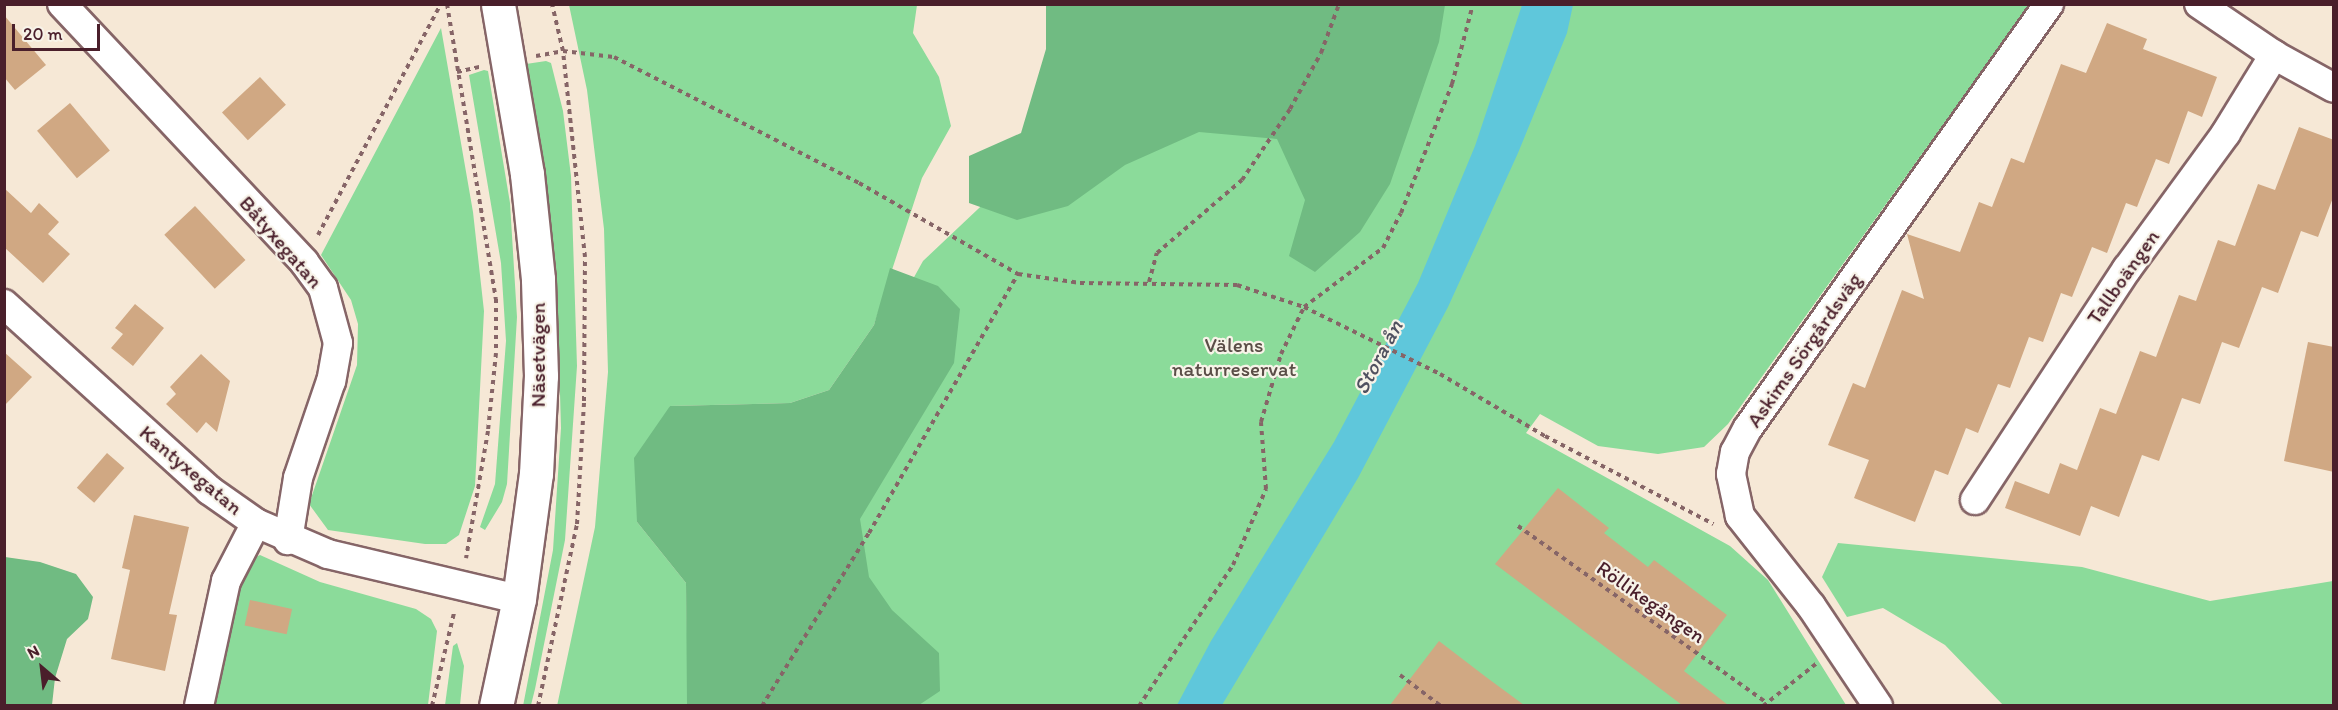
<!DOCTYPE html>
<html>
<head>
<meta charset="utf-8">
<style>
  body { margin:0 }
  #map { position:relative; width:2338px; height:710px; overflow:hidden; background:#f6e8d6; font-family:Itim,sans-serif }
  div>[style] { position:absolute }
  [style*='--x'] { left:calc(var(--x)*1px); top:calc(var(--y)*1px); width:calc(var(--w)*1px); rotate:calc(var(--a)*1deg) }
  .green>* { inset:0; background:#8bdb9a }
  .forest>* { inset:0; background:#70bb82 }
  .water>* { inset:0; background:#5fc7db }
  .building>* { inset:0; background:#d0a883; transform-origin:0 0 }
  .path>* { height:4px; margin-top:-2px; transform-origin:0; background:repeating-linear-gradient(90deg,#866567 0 4.5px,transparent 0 9px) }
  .roads { filter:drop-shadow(2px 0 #866567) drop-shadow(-2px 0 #866567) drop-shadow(0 2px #866567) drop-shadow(0 -2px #866567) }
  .minor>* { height:28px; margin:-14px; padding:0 14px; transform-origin:14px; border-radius:14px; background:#fff }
  .tertiary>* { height:33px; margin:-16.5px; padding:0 16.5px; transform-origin:16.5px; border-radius:16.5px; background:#fff }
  span { translate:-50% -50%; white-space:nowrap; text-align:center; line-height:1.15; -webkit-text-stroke:4.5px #f7f3e8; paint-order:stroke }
  .street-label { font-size:21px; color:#4a1f2b }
  .park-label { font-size:21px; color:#5a4e47 }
  .water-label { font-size:22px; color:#505160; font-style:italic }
  .frame { position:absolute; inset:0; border:6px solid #4a1f2b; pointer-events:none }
  .north { position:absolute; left:12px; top:638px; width:60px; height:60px; -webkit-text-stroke:4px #f7f3e8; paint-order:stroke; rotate:332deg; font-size:16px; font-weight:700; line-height:24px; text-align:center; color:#4a1f2b }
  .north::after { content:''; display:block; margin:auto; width:21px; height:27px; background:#4a1f2b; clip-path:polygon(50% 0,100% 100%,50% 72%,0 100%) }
  .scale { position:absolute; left:12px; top:24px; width:88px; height:27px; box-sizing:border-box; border:3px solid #4a1f2b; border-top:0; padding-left:8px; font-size:18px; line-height:21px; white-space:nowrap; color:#4a1f2b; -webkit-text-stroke:4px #f7f3e8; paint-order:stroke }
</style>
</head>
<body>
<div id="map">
  <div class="green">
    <i style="clip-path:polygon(569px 5px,917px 5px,913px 33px,939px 77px,951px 126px,922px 178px,874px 325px,829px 390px,790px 403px,670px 406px,637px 522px,686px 583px,688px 685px,923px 261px,1194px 5px,2029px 5px,1728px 424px,1704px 447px,1658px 454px,1598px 446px,1540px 414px,1526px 433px,1730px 546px,1768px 580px,1846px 705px,557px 706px,595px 527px,608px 372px,604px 229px,587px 90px)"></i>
    <i style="clip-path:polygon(441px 28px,473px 212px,484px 311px,475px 486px,459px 535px,446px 544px,425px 544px,328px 530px,309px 504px,357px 365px,358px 324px,351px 300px,321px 255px)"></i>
    <i style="clip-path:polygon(546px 61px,551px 63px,563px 111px,571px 176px,577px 366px,565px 540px,535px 689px,531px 705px,523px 706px,553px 550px,561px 428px,557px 292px,526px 64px)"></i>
    <i style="clip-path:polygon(484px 70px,488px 71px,510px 203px,517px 317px,507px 484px,502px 502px,485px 530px,480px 527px,495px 484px,506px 341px,501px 263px,469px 75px)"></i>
    <i style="clip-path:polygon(1838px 543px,2082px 567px,2210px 601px,2333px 581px,2333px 705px,2003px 705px,1945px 645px,1883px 608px,1847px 617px,1822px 577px)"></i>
    <i style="clip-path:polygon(260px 555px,320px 582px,416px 609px,431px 619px,437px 631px,428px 705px,207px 706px,234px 586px,249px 560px)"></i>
    <i style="clip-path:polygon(457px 643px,464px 666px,460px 705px,445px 705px,453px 646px)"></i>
  </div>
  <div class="forest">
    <i style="clip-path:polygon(1046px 5px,1046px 4px,1445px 5px,1439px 42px,1390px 184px,1360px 232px,1315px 272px,1289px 256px,1305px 200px,1277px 139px,1199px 132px,1125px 165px,1068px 206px,1017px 220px,969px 203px,969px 156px,1021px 133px,1046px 49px)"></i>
    <i style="clip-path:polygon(890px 268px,938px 286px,960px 309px,954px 363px,860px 519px,869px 577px,892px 610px,939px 653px,940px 691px,919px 705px,687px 705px,686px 583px,637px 522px,634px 458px,670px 406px,790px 403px,829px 390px,874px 325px)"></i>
    <i style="clip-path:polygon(5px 557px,40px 562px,76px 574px,93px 597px,88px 619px,67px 639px,55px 678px,52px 705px,5px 705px)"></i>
  </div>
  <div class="water">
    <i style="clip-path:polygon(1522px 5px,1573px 5px,1567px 33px,1518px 153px,1448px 307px,1358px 478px,1222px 705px,1177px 705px,1211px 641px,1334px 442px,1418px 283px,1475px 146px)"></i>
  </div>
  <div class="building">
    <i style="clip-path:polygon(4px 15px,46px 65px,15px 90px,4px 77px)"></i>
    <i style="clip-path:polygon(2107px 23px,2147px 39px,2143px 49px,2217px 77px,2202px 117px,2188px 111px,2169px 164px,2156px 159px,2137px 207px,2126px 203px,2107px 253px,2092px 247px,2072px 297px,2061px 293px,2043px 342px,2029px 337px,2010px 388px,1998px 384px,1978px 433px,1966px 428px,1948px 475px,1935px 470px,1915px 522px,1854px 498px,1869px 460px,1828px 445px,1853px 383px,1865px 388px,1902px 290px,1924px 299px,1907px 234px,1960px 252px,1979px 202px,1992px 207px,2011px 158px,2024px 163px,2061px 64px,2086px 73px)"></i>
    <i style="left:260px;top:77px;width:38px;height:52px;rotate:47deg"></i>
    <i style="left:70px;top:103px;width:62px;height:43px;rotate:50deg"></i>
    <i style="clip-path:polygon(2299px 127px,2334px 140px,2334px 195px,2318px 237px,2301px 231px,2278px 293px,2262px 287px,2239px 348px,2222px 342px,2200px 404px,2182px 398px,2159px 461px,2142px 455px,2119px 517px,2091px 506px,2080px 536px,2005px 508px,2015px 481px,2049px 494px,2060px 463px,2077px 470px,2100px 408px,2116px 414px,2140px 351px,2156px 357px,2179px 295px,2196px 301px,2218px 240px,2235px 246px,2258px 184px,2275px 190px)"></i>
    <i style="clip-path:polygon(4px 188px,31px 213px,39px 203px,59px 222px,48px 234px,70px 254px,43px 283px,4px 247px)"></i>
    <i style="left:195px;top:206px;width:74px;height:42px;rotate:47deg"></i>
    <i style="clip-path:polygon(135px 304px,164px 328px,133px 366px,111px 348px,123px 334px,115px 328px)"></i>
    <i style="clip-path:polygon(2308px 342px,2334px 347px,2334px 472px,2284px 461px)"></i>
    <i style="clip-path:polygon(4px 352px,32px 377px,4px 406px)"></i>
    <i style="clip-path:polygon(201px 354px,230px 381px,217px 432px,206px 422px,197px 433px,166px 404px,176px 394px,170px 387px)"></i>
    <i style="left:107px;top:453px;width:23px;height:46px;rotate:41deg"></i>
    <i style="clip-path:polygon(1558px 488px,1609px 528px,1604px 533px,1648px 567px,1654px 560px,1727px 615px,1684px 671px,1728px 705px,1682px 705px,1495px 564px)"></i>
    <i style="clip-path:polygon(134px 515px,189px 527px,169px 614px,177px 615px,165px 671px,111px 659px,130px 570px,122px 568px)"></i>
    <i style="left:250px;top:600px;width:43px;height:26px;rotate:12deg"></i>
    <i style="clip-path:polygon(1439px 641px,1486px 677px,1524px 705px,1390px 705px)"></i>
  </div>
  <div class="path">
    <i style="--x:447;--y:4;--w:299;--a:80.6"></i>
    <i style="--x:496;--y:299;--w:54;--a:90"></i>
    <i style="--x:496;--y:353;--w:78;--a:95.9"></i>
    <i style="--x:488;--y:431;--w:129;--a:99.8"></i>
    <i style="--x:536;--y:56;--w:27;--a:-10"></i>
    <i style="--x:563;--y:51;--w:51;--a:6.7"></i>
    <i style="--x:614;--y:57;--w:276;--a:27.2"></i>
    <i style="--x:859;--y:183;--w:183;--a:29.8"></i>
    <i style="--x:1018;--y:274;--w:63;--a:8.3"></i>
    <i style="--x:1080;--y:283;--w:157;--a:0.7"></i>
    <i style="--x:1237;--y:285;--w:71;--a:18.2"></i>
    <i style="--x:1304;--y:307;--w:152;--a:26.2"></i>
    <i style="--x:1440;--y:374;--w:122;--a:30.6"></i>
    <i style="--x:1545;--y:436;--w:190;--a:27.6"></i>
    <i style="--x:457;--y:72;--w:23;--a:-13"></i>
    <i style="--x:318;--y:235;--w:262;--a:-62"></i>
    <i style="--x:1149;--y:282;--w:30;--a:-75"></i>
    <i style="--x:1157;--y:253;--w:112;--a:-40.7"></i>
    <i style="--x:1242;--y:180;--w:86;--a:-55.9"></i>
    <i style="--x:1290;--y:109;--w:64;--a:-61"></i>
    <i style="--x:1321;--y:53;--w:52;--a:-69.8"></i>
    <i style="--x:1518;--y:526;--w:304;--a:35.4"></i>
    <i style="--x:1400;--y:675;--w:51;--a:37.1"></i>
    <i style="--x:432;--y:706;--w:96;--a:-76.7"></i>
    <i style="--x:538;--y:706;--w:186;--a:-77.9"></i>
    <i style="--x:577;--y:524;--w:123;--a:-86.7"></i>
    <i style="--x:584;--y:401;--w:144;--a:-89.6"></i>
    <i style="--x:585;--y:257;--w:207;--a:-96.1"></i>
    <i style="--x:563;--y:51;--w:48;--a:-103.2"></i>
    <i style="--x:762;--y:706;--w:203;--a:-58.3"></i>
    <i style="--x:869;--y:533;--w:299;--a:-60.1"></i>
    <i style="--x:1139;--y:706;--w:169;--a:-56.3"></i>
    <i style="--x:1233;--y:565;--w:83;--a:-66.5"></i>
    <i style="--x:1266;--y:489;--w:67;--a:-94.3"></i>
    <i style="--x:1261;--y:422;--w:71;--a:-73.6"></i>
    <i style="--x:1281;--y:354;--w:52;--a:-63.9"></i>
    <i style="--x:1304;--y:307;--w:99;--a:-36.8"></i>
    <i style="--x:1383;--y:248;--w:39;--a:-63"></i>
    <i style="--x:1401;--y:213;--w:139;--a:-68.4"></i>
    <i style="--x:1452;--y:84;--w:83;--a:-75.3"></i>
    <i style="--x:1763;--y:706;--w:69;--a:-38.5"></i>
  </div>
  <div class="roads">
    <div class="minor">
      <i style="--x:62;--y:4;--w:354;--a:46.8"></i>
      <i style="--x:304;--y:262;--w:32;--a:54"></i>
      <i style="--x:323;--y:288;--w:57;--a:74.7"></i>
      <i style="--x:338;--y:343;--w:39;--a:100"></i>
      <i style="--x:331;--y:381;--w:102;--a:108.8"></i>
      <i style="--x:298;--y:478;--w:63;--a:99.2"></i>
      <i style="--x:2199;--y:4;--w:91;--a:34.2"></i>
      <i style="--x:2274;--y:55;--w:68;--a:28.8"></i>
      <i style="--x:4;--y:304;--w:277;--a:42.2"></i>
      <i style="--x:209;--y:490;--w:57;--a:35.1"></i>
      <i style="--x:256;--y:523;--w:78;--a:23.3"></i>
      <i style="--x:328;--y:554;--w:196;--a:13.3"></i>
      <i style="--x:1975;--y:500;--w:277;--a:-56.7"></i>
      <i style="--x:2127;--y:269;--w:168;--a:-53.9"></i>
      <i style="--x:2226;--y:133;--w:92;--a:-58.4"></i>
      <i style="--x:199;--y:706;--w:128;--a:-77.8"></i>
      <i style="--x:226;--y:581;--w:65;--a:-62.7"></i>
      <i style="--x:1878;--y:706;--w:120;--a:-123.8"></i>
      <i style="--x:1811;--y:606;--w:115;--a:-128.3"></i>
      <i style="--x:1740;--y:516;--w:43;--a:-102.1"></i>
      <i style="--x:1731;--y:474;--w:22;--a:-80"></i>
      <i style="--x:1735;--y:452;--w:27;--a:-62"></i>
      <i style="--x:1748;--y:428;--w:520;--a:-54.63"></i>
    </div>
    <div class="tertiary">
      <i style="--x:496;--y:706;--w:109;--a:-77.9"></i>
      <i style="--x:519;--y:599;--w:126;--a:-82.3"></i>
      <i style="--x:536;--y:474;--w:98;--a:-87.1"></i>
      <i style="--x:541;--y:376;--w:97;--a:-91.8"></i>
      <i style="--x:538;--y:279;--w:106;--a:-96"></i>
      <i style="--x:527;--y:174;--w:172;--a:-99.7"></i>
    </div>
  </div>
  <div class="street-label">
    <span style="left:281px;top:242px;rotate:49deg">Båtyxegatan</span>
    <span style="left:2123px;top:277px;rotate:-55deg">Tallboängen</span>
    <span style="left:1804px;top:350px;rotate:-55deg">Askims Sörgårdsväg</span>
    <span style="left:538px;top:355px;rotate:-90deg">Näsetvägen</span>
    <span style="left:191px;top:470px;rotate:40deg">Kantyxegatan</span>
    <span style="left:1651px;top:602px;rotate:35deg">Röllikegången</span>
  </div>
  <div class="park-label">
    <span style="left:1234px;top:357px">Välens<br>naturreservat</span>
  </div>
  <div class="water-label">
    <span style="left:1378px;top:357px;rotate:-62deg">Stora ån</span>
  </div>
  <div class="frame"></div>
  <div class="north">N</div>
  <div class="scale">20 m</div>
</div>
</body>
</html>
